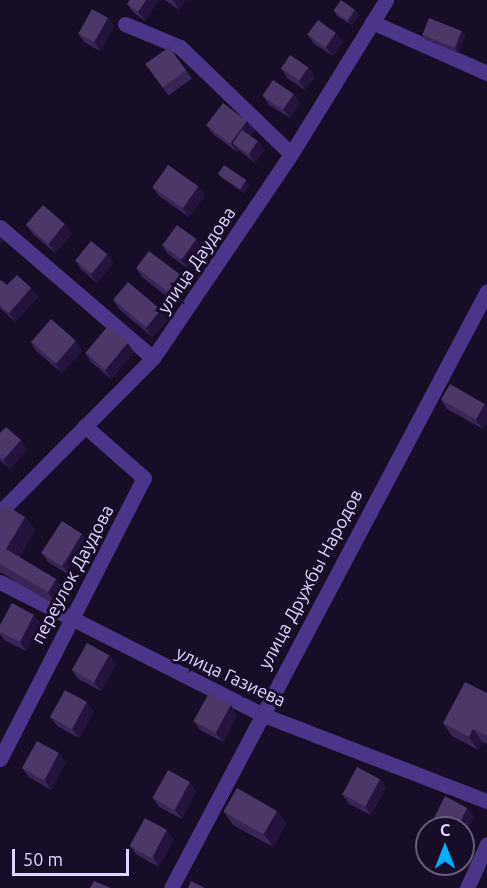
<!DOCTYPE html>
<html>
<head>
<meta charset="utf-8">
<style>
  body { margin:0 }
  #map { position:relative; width:487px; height:888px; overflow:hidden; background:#170d26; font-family:Ubuntu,sans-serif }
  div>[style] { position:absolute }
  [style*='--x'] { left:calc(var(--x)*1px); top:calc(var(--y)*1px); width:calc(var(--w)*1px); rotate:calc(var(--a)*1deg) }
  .minor>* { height:15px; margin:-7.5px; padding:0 7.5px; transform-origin:7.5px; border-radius:7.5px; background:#4a3589 }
  .tertiary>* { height:15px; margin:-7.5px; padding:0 7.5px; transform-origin:7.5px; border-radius:7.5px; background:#4a3589 }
  .wall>* { inset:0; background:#392556; transform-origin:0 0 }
  .shaded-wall>* { inset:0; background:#24143b }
  .building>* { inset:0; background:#4b3868; transform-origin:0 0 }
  span { translate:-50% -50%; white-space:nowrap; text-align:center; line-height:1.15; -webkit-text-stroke:6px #170d26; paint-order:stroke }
  .street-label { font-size:18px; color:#e1d3ff }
  .north { position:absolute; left:415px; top:816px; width:60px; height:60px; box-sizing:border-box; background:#170d26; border:2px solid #685c7d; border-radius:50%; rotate:0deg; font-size:16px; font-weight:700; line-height:24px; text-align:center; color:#e1d3ff }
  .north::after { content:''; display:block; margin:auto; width:21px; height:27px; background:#00b0fe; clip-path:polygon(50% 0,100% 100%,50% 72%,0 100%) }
  .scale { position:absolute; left:12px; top:849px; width:117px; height:27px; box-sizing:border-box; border:3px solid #e1d3ff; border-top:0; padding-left:8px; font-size:18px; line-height:21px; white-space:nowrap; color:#e1d3ff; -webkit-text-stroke:4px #170d26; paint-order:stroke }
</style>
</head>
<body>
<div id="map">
  <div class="minor">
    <i style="--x:372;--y:22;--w:126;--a:23.9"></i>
    <i style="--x:125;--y:24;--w:60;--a:22.7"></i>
    <i style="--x:180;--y:47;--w:154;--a:43.9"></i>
    <i style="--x:0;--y:227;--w:201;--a:40.6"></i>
    <i style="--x:0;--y:582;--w:292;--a:26.8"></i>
    <i style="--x:261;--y:714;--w:242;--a:21.1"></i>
    <i style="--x:0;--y:759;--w:316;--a:-62.9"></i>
    <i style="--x:144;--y:478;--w:79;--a:-138.6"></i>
    <i style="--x:171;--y:888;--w:675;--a:-62.11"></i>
    <i style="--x:467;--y:888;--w:48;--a:-65.6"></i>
  </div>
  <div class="tertiary">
    <i style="--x:0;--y:512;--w:217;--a:-45.2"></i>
    <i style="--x:153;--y:358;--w:246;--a:-55.9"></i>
    <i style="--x:291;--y:154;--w:181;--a:-58.3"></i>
  </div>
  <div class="wall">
    <i style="clip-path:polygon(130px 0,159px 0,145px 21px,134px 13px,127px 4px)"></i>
    <i style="clip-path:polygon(165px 0,186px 0,179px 10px)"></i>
    <i style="clip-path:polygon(355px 10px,359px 15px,352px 25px,337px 16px,334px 11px)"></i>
    <i style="clip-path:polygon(108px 18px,114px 27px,100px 51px,84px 42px,78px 33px)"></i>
    <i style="clip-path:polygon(462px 31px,465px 35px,458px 53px,426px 40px,422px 35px)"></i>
    <i style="clip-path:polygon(308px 35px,343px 42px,333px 56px,314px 44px)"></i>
    <i style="left:169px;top:47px;width:39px;height:29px;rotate:54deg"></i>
    <i style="clip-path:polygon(281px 68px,315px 76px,305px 90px,287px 78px)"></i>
    <i style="clip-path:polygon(294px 94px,300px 103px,290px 118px,269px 105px,263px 96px)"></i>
    <i style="clip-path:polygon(247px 121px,254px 130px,250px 136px,258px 141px,264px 150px,255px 163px,239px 150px,237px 152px,213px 134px,206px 125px)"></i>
    <i style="clip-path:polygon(218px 174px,249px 185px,244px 193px,222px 178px)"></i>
    <i style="clip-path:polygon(198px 186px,205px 195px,189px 217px,159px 196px,152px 187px)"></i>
    <i style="clip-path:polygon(26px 225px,72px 234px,55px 253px,33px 234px)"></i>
    <i style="clip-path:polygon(196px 239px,202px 248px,187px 268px,168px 254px,162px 245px)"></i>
    <i style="clip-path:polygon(107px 254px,113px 263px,97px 283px,81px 269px,75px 260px)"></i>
    <i style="clip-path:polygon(136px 268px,189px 285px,175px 303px,142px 277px)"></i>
    <i style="clip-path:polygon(0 281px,7px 285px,38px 297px,15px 322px,0 308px)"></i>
    <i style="clip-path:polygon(113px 300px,168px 320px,152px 337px,119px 309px)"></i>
    <i style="clip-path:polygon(30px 341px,82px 351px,62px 373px,36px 351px)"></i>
    <i style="clip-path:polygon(134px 352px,111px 379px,91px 362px,85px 353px)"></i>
    <i style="clip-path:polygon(441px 400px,485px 404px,487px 407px,487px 421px,483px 429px,447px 409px)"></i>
    <i style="clip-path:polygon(0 433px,27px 449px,10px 469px,0 460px)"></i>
    <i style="clip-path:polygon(0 511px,25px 517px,35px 530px,19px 557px,56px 579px,65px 592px,57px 606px,0 572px)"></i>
    <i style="clip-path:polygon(89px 543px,69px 575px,48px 562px,42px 553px)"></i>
    <i style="clip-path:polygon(41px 624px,26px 651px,4px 640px,0 634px,0 625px)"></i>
    <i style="clip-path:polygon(109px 655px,116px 664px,101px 691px,78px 679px,72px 670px)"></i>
    <i style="clip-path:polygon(487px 693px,487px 744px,483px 742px,478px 750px,452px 736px,443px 723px)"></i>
    <i style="clip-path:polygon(94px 711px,79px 738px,57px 726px,50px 717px)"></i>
    <i style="clip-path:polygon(237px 715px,223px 742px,200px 730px,194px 721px)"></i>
    <i style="clip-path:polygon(66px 762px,51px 790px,29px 777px,22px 768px)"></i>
    <i style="clip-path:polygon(380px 779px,386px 788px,371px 815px,349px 804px,342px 794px)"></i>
    <i style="clip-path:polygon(196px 791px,182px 819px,159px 807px,153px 798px)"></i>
    <i style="clip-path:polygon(467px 808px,474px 817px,463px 838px,463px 828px,439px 828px,433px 820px)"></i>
    <i style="clip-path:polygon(277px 811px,286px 824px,273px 847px,233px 825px,224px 812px)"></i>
    <i style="clip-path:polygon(174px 839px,159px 867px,137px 855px,130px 846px)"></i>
  </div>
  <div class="shaded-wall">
    <i style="clip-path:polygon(146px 0,159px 0,145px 21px,138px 12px)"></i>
    <i style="clip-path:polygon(173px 0,186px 0,179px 10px)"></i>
    <i style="clip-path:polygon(355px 10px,359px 15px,352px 25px,348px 21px)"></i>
    <i style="clip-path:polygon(108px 18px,114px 27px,100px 51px,94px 42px)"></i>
    <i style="clip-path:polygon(462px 31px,465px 35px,458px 53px,455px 48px)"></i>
    <i style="clip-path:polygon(336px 33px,343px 42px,333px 56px,326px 47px)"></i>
    <i style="clip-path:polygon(308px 67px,315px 76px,305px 90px,299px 81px)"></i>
    <i style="clip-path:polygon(294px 94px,300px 103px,290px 118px,283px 109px)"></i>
    <i style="clip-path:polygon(247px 121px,254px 130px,240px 148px,233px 143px,239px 150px,237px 152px,231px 143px)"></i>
    <i style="clip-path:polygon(258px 141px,264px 150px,255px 163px,249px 154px)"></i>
    <i style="clip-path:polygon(246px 180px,249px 185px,244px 193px,240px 189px)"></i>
    <i style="clip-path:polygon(198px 186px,205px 195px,189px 217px,183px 208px)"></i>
    <i style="clip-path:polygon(65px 224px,72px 234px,55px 253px,49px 244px)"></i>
    <i style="clip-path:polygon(0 237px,3px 242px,0 245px)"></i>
    <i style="clip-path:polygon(196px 239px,202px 248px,187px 268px,180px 259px)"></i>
    <i style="clip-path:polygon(107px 254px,113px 263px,97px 283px,90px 273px)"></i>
    <i style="clip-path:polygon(182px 276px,189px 285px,175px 303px,169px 294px)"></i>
    <i style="clip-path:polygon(31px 288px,38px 297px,15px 322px,9px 313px)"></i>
    <i style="clip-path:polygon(161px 310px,168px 320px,152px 337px,146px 328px)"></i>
    <i style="clip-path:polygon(76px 341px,82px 351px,62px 373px,55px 364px)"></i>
    <i style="clip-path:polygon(128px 343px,134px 352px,111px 379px,105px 370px)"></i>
    <i style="clip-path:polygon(485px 404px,487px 407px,487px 421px,483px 429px,476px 420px)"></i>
    <i style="clip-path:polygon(21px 440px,27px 449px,10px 469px,3px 460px)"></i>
    <i style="clip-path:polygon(25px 517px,35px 530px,15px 562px,6px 549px)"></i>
    <i style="clip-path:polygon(82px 534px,89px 543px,69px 575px,63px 566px)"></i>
    <i style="clip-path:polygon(56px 579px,65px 592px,57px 606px,48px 592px)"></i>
    <i style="clip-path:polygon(34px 615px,41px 624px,26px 651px,20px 642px)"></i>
    <i style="clip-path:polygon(109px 655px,116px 664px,101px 691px,94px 682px)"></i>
    <i style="clip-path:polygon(87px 702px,94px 711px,79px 738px,72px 729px)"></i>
    <i style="clip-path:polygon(231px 705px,237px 715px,223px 742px,216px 733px)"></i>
    <i style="clip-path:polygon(473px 729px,483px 742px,478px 750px,469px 737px)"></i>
    <i style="clip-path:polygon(59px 753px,66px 762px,51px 790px,45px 780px)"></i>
    <i style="clip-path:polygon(380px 779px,386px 788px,371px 815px,365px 806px)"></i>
    <i style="clip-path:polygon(190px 782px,196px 791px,182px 819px,175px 810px)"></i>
    <i style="clip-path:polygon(467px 808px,474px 817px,463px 838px,463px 828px,457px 828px)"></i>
    <i style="clip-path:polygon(277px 811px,286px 824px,273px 847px,264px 834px)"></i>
    <i style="clip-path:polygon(167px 830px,174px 839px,159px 867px,153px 857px)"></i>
  </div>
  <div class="building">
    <i style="clip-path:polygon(130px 0,146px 0,138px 12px,127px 4px)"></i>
    <i style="left:341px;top:0;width:17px;height:13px;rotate:36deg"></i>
    <i style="left:92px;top:9px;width:18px;height:28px;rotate:29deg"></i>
    <i style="left:429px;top:18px;width:35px;height:18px;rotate:22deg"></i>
    <i style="left:318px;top:20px;width:22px;height:18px;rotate:36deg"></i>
    <i style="left:169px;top:47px;width:29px;height:29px;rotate:54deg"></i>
    <i style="left:290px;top:55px;width:22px;height:16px;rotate:34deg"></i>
    <i style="left:273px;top:80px;width:25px;height:19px;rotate:34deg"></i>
    <i style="left:223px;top:103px;width:30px;height:28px;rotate:37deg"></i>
    <i style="left:242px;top:130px;width:19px;height:16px;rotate:35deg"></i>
    <i style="left:168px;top:165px;width:37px;height:27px;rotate:35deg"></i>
    <i style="left:224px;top:165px;width:27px;height:11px;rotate:34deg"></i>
    <i style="left:43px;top:205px;width:29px;height:26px;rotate:41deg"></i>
    <i style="left:177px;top:225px;width:24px;height:25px;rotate:36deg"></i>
    <i style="left:91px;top:241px;width:21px;height:25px;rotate:39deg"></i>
    <i style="left:149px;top:251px;width:41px;height:21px;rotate:37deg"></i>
    <i style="clip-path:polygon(17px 275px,31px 288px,9px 313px,0 305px,0 281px,1px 280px,7px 285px)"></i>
    <i style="left:128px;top:282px;width:43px;height:23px;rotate:40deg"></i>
    <i style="left:51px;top:319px;width:33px;height:30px;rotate:41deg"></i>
    <i style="left:108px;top:326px;width:26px;height:35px;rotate:40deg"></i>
    <i style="left:450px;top:384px;width:40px;height:18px;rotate:30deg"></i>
    <i style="clip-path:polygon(6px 427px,21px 440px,3px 460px,0 456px,0 433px)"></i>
    <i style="clip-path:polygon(4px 504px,25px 517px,6px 549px,56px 579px,48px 592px,0 564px,0 511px)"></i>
    <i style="left:62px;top:521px;width:24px;height:38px;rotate:33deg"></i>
    <i style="clip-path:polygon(12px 603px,34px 615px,20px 642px,0 632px,0 625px)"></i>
    <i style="left:87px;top:643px;width:25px;height:31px;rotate:29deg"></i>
    <i style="clip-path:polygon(465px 682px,487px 693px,487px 736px,473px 729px,469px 737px,443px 723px)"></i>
    <i style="left:65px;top:690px;width:25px;height:31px;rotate:29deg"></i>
    <i style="left:209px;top:693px;width:25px;height:32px;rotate:29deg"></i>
    <i style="left:37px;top:741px;width:25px;height:31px;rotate:29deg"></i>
    <i style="left:357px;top:767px;width:26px;height:31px;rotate:28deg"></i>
    <i style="left:168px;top:770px;width:25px;height:32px;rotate:29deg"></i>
    <i style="left:237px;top:788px;width:46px;height:27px;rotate:30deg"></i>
    <i style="clip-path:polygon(445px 796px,467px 808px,457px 828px,449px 828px,433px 820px)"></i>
    <i style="left:145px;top:818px;width:25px;height:32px;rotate:29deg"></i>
    <i style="clip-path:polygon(94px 881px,111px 888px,90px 888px)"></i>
    <i style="clip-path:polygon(191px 881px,205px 888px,188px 888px)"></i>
  </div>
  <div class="street-label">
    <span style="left:196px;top:260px;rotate:-56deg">улица Даудова</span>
    <span style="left:72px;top:574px;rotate:-62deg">переулок Даудова</span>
    <span style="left:310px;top:579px;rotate:-62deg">улица Дружбы Народов</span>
    <span style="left:231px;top:676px;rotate:25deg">улица Газиева</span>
  </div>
  <div class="north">С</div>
  <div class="scale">50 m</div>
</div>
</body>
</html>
